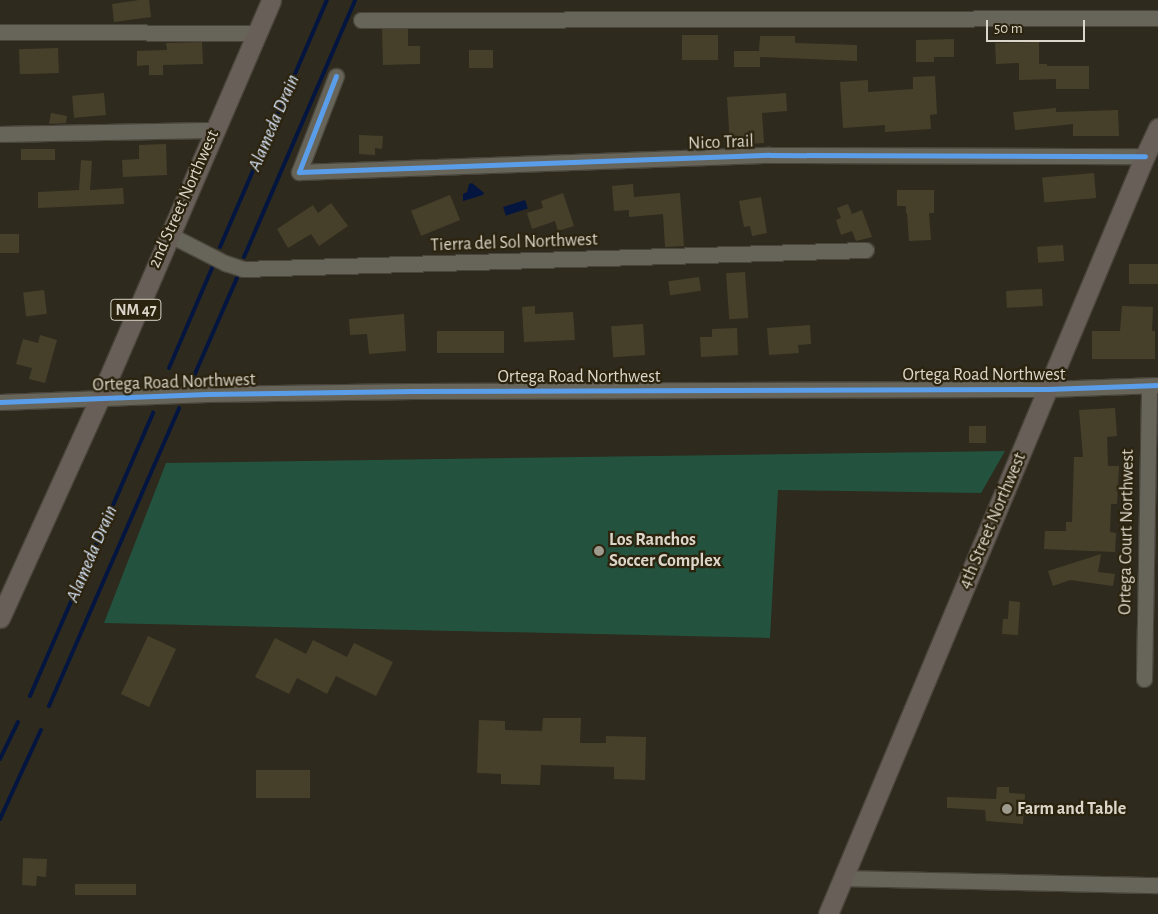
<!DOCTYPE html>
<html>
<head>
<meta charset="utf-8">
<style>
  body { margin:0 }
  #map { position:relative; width:1158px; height:914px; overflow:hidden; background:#2e2a1e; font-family:"Alegreya Sans",sans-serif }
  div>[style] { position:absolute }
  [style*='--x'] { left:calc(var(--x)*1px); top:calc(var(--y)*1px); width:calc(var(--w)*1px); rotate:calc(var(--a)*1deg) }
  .green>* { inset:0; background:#23533e }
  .water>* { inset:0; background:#041640; transform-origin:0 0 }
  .stream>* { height:4px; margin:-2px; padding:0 2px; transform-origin:2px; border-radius:2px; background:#041640 }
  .building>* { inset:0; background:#46402a; transform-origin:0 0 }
  .roads { filter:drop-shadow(1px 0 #49453b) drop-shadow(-1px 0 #49453b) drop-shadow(0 1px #49453b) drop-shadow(0 -1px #49453b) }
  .minor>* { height:15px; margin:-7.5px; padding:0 7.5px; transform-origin:7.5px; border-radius:7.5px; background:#67645a }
  .major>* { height:19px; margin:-9.5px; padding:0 9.5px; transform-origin:9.5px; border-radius:9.5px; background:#695f59 }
  .cycleway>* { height:5px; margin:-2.5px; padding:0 2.5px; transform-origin:2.5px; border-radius:2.5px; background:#5a9eea }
  .dots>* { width:14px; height:14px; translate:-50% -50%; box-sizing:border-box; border:2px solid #2b230e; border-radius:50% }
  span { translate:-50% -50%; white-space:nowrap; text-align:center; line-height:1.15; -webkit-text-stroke:4.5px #2b230e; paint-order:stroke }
  .shield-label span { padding:1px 4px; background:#2b230e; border:1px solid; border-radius:4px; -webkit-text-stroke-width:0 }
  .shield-label { font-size:16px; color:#dbd6c9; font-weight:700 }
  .street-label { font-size:18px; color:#dbd6c9 }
  .poi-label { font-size:18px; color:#dbd6c9; font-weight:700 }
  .left { translate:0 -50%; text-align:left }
  .water-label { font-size:19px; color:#d7e4f7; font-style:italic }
  .scale { position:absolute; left:986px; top:20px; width:99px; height:22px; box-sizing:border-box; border:2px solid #dbd6c9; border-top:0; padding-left:6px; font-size:15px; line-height:18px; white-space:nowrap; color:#dbd6c9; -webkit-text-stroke:4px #2b230e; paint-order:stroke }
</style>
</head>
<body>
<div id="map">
  <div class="green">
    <i style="clip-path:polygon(1005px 451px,981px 493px,778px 490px,770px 638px,104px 623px,166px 463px)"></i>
  </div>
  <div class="water">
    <i style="clip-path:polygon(472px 183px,484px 193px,483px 195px,463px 201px,463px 194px,467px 192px,469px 184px)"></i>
    <i style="left:525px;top:200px;width:9px;height:23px;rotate:72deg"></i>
  </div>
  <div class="stream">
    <i style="--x:220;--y:247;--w:269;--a:-66.6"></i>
    <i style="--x:244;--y:257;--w:280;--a:-66.6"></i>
    <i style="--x:169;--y:368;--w:111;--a:-66.7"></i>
    <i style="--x:190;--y:385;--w:117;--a:-66.3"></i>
    <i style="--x:30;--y:696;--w:309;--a:-66.5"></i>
    <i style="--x:49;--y:706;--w:325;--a:-66.4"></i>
    <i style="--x:0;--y:759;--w:41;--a:-64.1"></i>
    <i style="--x:0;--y:819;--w:98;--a:-65.3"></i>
  </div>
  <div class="building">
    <i style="clip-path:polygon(139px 0,149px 0,151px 17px,114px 22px,112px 4px)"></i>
    <i style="clip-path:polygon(382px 29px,408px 29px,408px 46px,420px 46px,420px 64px,383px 65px)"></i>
    <i style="left:718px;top:35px;width:25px;height:36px;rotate:90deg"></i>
    <i style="clip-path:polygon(760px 36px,795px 36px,795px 43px,857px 45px,857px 61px,760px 57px,760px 67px,734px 67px,734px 51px,759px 51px)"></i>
    <i style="clip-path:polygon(954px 39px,954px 57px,934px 57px,934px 62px,916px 62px,916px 40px)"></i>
    <i style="clip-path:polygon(202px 42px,203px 64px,163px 65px,163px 75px,149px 75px,149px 65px,137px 66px,137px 51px,167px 50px,166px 43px)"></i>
    <i style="clip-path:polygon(1039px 42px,1039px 64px,1047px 64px,1047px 66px,1089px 66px,1089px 89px,1056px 89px,1056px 79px,1019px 80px,1019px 63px,996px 64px,995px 43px)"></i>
    <i style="left:58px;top:48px;width:25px;height:39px;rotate:88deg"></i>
    <i style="left:469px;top:50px;width:24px;height:18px"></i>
    <i style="clip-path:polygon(935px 76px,937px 114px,930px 115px,931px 129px,885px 132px,885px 125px,843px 128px,840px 82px,868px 80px,868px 92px,913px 89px,913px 77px)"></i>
    <i style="left:104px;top:93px;width:22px;height:32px;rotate:85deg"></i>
    <i style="clip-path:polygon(786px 93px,787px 111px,762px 113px,764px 143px,730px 145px,727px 97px)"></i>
    <i style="clip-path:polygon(1056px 108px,1056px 112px,1118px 110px,1119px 136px,1073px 136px,1073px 124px,1015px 130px,1013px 112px)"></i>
    <i style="clip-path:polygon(51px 113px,67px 116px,66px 123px,49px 124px)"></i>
    <i style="clip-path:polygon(359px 135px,383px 136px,382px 149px,375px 148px,375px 155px,359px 154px)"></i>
    <i style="clip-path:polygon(166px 144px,167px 175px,123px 177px,122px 160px,139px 159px,139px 145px)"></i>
    <i style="left:21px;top:149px;width:34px;height:11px"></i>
    <i style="clip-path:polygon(81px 160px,92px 161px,90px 190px,123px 188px,124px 204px,38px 208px,38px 192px,79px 190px)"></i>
    <i style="left:1094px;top:173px;width:25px;height:52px;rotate:85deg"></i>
    <i style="clip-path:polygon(633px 184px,634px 197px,680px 193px,684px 246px,665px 247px,663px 214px,629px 217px,629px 210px,614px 211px,612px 186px)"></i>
    <i style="clip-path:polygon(897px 190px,934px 190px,934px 213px,929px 213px,931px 240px,909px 241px,907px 213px,906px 213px,906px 206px,897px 206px)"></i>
    <i style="clip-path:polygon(563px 193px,574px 226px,558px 231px,555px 221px,532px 229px,527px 213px,543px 208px,541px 201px)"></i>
    <i style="left:450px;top:195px;width:27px;height:42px;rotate:68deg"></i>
    <i style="clip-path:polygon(761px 197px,767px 233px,752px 236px,750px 226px,744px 227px,739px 201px)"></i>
    <i style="clip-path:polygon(331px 203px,348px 226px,319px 246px,311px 234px,288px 248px,277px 229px,313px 205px,318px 213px)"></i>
    <i style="clip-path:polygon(848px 204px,852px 214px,862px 210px,872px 237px,856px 241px,852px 231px,841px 235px,836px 220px,841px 218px,837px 208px)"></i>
    <i style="left:0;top:234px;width:19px;height:19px"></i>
    <i style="left:1063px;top:245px;width:16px;height:26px;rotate:86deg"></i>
    <i style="left:1158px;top:264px;width:20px;height:29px;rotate:90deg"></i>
    <i style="left:745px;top:272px;width:46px;height:19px;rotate:86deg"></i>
    <i style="left:699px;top:277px;width:14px;height:31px;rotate:82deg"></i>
    <i style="left:1042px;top:289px;width:17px;height:36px;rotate:87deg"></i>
    <i style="left:44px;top:290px;width:24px;height:21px;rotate:83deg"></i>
    <i style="clip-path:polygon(535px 306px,535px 314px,573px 312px,575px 340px,524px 342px,522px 307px)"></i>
    <i style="clip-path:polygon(1122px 306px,1153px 307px,1152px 331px,1155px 331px,1155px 359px,1092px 359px,1092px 331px,1120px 331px)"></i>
    <i style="clip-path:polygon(404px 314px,406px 351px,369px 354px,367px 334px,350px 335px,349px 319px)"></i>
    <i style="left:643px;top:324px;width:31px;height:32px;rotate:86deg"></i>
    <i style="clip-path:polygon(810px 325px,811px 344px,798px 345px,799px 353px,769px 355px,767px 328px)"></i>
    <i style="clip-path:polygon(737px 328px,738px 355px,701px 357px,700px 337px,712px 337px,712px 329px)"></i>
    <i style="left:437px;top:331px;width:67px;height:22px"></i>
    <i style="clip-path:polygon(40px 335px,57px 340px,45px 383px,29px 379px,32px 368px,16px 364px,23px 339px,38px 343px)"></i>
    <i style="clip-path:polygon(1115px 408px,1117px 436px,1107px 437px,1108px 466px,1119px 466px,1117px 504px,1111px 504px,1110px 532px,1116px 533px,1115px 552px,1044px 549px,1045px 531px,1066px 531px,1066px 522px,1072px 522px,1074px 457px,1083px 457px,1079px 410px)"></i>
    <i style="left:969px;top:426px;width:17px;height:17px"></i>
    <i style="clip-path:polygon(1101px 554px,1098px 572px,1115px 574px,1113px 586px,1070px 580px,1053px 586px,1048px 571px)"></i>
    <i style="clip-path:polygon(1009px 601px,1020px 602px,1018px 635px,1002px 634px,1003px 619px,1008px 619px)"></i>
    <i style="left:148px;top:636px;width:31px;height:64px;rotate:25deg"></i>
    <i style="clip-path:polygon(275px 638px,306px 654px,313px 640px,347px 657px,354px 643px,393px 662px,376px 696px,336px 676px,327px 694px,297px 678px,289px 694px,255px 677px)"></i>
    <i style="clip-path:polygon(543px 718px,581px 718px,580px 743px,606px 743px,606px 736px,646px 737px,645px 780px,614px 779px,614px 767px,541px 765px,540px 785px,501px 784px,501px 774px,477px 773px,479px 720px,505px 721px,505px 730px,542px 731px)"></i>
    <i style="left:256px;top:770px;width:54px;height:28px"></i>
    <i style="clip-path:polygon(997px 787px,1009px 787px,1009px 793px,1025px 794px,1023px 824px,986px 821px,985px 810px,947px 808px,947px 797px,996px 799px)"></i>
    <i style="clip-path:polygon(23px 858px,47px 859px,46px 877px,37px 876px,36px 886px,22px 885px)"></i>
    <i style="left:136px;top:884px;width:11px;height:61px;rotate:90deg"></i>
  </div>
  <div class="roads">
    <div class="minor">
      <i style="--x:361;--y:20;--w:797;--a:-0.14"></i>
      <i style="--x:0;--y:32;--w:256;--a:0.2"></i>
      <i style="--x:336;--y:76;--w:103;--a:111.1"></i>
      <i style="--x:299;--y:172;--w:471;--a:-2.1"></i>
      <i style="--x:770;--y:155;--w:375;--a:0.2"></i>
      <i style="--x:0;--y:134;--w:214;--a:-1.1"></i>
      <i style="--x:170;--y:235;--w:62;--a:27"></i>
      <i style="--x:225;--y:263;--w:19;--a:18"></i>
      <i style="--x:243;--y:269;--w:623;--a:-1.75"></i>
      <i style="--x:0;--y:402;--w:207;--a:-2.2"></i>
      <i style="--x:207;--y:394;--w:206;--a:-0.8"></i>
      <i style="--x:413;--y:391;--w:635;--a:-0.18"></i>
      <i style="--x:1048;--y:389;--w:110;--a:-2.1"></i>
      <i style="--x:1144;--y:679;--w:293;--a:-89"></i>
      <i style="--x:843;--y:878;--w:315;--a:1.3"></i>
    </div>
    <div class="major">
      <i style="--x:0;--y:618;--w:239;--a:-65.6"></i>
      <i style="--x:99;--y:400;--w:435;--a:-66.7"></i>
      <i style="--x:828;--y:914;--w:822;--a:-67.31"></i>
      <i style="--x:1145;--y:156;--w:31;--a:-65"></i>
    </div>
  </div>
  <div class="cycleway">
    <i style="--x:336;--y:76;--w:103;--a:111.1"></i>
    <i style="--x:299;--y:172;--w:471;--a:-2.1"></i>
    <i style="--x:770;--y:155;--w:375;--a:0.2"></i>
    <i style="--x:0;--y:402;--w:207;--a:-2.2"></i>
    <i style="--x:207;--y:394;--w:206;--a:-0.8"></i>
    <i style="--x:413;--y:391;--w:635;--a:-0.18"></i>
    <i style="--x:1048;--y:389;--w:110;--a:-2.1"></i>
  </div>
  <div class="dots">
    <i style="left:599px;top:551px;background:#9e9a8d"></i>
    <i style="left:1007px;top:809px;background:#9e9a8d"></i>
  </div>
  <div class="shield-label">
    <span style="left:136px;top:310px">NM 47</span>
  </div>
  <div class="street-label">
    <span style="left:721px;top:143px;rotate:-2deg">Nico Trail</span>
    <span style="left:184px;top:199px;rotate:-66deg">2nd Street Northwest</span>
    <span style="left:514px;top:243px;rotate:-2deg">Tierra del Sol Northwest</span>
    <span style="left:984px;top:375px">Ortega Road Northwest</span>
    <span style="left:579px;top:377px">Ortega Road Northwest</span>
    <span style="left:174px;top:383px;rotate:-2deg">Ortega Road Northwest</span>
    <span style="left:993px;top:521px;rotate:-67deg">4th Street Northwest</span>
    <span style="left:1127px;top:532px;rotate:-89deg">Ortega Court Northwest</span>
  </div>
  <div class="poi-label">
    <span class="left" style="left:609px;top:551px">Los Ranchos<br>Soccer Complex</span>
    <span class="left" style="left:1017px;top:809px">Farm and Table</span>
  </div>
  <div class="water-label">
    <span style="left:274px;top:123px;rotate:-67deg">Alameda Drain</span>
    <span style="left:92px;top:554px;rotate:-67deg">Alameda Drain</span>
  </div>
  <div class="scale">50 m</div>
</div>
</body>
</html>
